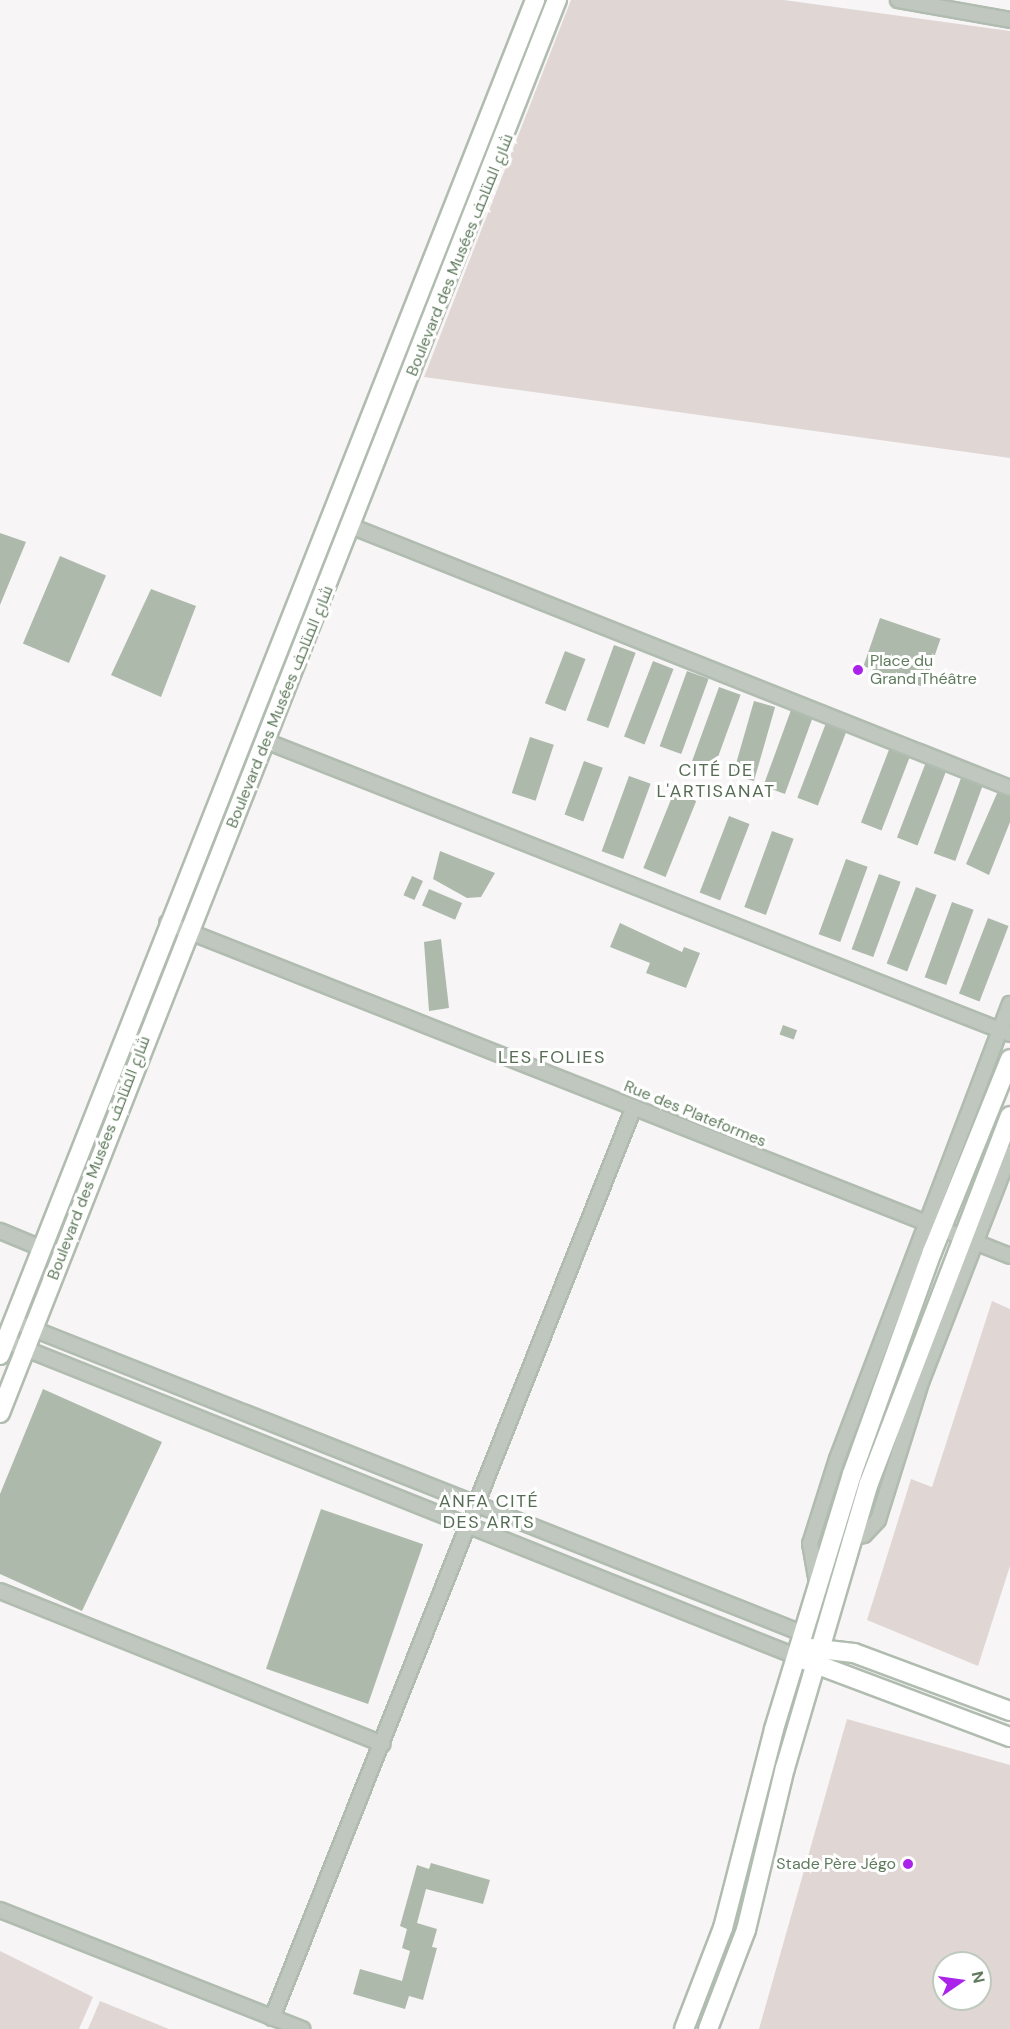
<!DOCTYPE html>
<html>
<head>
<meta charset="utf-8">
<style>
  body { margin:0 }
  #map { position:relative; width:1010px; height:2029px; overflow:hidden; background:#f8f5f6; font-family:"DM Sans",Cairo,sans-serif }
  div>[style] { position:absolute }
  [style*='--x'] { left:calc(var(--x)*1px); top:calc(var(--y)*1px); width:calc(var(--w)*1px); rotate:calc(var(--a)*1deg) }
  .green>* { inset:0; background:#e0d7d5 }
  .building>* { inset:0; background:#adbaab; transform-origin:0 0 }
  .roads { filter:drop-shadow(2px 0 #b1bcb0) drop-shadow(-2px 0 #b1bcb0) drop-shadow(0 2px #b1bcb0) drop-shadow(0 -2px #b1bcb0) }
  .street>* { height:14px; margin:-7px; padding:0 7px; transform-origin:7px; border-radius:7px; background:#bfc7be }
  .secondary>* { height:18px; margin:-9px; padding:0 9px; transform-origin:9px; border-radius:9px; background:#fff }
  .dots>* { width:16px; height:16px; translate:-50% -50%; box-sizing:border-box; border:3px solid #fff; border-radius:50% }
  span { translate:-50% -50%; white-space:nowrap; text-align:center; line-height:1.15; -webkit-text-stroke:6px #fff; paint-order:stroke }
  .street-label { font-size:16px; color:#607b5d }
  .poi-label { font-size:16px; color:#607b5d }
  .left { translate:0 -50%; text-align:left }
  .right { translate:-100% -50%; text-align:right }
  .neighbourhood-label { font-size:18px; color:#566c54; letter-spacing:1.5px }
  .north { position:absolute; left:932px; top:1951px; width:60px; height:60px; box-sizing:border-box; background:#fff; border:2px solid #bfcabe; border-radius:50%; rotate:77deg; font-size:16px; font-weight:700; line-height:24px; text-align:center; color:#607b5d }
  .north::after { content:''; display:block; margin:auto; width:21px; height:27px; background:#ab22ea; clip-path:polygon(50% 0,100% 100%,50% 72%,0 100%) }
</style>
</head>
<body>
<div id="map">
  <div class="green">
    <i style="clip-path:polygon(571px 0,784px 0,1010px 31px,1010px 458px,424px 377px)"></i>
    <i style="clip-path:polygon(992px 1301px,1010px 1309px,1010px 1566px,978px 1666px,867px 1620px,911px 1479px,932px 1487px)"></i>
    <i style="clip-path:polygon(evenodd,847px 1719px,1010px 1765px,1010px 2029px,759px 2029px,847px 1719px,944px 1963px,980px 1963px,980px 1999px,944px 1999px,944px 1963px)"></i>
    <i style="clip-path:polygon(0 1951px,93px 1997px,79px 2029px,0 2029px)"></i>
    <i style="clip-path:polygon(100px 2001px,169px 2029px,88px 2029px)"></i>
  </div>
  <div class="building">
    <i style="clip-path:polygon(0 533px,26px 542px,0 605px)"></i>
    <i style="left:60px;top:556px;width:50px;height:95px;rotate:23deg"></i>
    <i style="clip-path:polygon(151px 589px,196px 606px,161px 697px,111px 675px)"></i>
    <i style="left:880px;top:618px;width:64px;height:51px;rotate:19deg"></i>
    <i style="left:614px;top:645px;width:23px;height:80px;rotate:20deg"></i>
    <i style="left:565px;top:651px;width:22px;height:56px;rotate:21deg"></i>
    <i style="left:653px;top:661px;width:22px;height:81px;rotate:21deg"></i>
    <i style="left:687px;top:671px;width:23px;height:80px;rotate:20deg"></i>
    <i style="left:719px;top:687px;width:23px;height:80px;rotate:20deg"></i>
    <i style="left:754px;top:701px;width:22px;height:77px;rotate:16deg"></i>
    <i style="left:791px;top:710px;width:23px;height:81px;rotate:20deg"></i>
    <i style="left:826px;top:723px;width:22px;height:80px;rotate:21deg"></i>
    <i style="left:530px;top:737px;width:25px;height:59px;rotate:18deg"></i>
    <i style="left:890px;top:747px;width:22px;height:81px;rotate:21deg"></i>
    <i style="left:584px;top:761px;width:20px;height:57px;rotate:20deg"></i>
    <i style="left:926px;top:762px;width:22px;height:81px;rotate:21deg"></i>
    <i style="left:629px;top:776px;width:23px;height:80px;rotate:20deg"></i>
    <i style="left:961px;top:778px;width:23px;height:80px;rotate:20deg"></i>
    <i style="clip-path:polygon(998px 791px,1010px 796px,1010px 822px,989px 875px,966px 864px)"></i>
    <i style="left:674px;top:792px;width:24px;height:82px;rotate:22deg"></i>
    <i style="left:729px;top:816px;width:22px;height:82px;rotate:21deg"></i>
    <i style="left:772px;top:831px;width:23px;height:81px;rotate:20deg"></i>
    <i style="clip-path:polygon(440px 851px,495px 873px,481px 897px,467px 898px,433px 879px)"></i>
    <i style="left:846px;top:859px;width:23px;height:80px;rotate:20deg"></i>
    <i style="left:879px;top:874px;width:23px;height:80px;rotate:20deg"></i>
    <i style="left:412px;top:876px;width:12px;height:21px;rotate:24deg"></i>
    <i style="left:916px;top:887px;width:22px;height:82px;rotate:21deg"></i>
    <i style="left:429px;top:889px;width:36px;height:18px;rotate:23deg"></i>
    <i style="left:952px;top:902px;width:23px;height:80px;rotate:20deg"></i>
    <i style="left:988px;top:918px;width:22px;height:81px;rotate:21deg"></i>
    <i style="clip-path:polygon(620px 923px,682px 952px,684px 947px,700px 953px,686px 988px,646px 973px,650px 963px,610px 947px)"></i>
    <i style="clip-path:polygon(441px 939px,449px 1008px,429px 1011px,424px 942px)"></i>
    <i style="left:783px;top:1025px;width:15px;height:10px;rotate:20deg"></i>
    <i style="clip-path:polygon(43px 1389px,162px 1442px,82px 1611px,0 1574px,0 1494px)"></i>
    <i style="left:321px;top:1509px;width:108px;height:169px;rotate:19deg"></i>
    <i style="clip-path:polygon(431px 1863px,490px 1880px,483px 1904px,426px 1889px,417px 1923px,437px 1929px,432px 1947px,437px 1948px,423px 2000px,409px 1996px,405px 2009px,353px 1994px,360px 1969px,402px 1981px,410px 1951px,402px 1948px,407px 1929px,400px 1926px,417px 1865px,429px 1869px)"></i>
  </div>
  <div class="roads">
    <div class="street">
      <i style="--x:898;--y:0;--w:114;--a:10.1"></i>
      <i style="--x:353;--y:527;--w:707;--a:21.67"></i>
      <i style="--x:268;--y:742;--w:797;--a:21.48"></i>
      <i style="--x:167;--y:923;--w:906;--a:21.55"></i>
      <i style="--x:0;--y:1231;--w:44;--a:22.5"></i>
      <i style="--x:13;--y:1321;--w:848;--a:21.58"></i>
      <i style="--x:6;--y:1341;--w:850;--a:21.76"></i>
      <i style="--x:850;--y:1538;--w:14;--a:-12"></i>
      <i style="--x:864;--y:1535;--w:21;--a:-47"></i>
      <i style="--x:878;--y:1520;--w:147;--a:-72.6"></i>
      <i style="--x:922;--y:1380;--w:243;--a:-68.8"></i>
      <i style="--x:817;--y:1583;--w:40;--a:-100"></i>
      <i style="--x:810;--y:1544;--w:89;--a:-72.4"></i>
      <i style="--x:837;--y:1459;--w:487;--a:-69.2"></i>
      <i style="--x:0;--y:1591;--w:412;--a:21.8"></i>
      <i style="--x:0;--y:1910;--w:325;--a:21.5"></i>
      <i style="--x:272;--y:2018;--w:980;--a:-68.33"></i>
    </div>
    <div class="secondary">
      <i style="--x:0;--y:1355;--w:1457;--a:-68.45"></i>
      <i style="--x:0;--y:1413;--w:1519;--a:-68.49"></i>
      <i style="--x:810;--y:1648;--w:44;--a:6.5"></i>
      <i style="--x:854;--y:1653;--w:166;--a:20.4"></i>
      <i style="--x:805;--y:1660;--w:219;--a:20.6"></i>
      <i style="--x:684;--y:2029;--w:108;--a:-68.9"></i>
      <i style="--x:723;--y:1928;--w:205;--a:-75.6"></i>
      <i style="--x:774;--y:1729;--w:267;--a:-73"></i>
      <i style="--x:852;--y:1474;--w:236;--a:-70.2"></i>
      <i style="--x:932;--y:1252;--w:208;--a:-68"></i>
      <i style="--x:708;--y:2029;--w:106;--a:-69"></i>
      <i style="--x:746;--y:1930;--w:167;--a:-76.5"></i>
      <i style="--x:785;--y:1768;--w:297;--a:-73.6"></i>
      <i style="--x:869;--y:1483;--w:393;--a:-69"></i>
    </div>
  </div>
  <div class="dots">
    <i style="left:858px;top:670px;background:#ab22ea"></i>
    <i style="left:908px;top:1864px;background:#ab22ea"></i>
  </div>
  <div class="street-label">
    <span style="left:460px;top:255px;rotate:-68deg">Boulevard des Musées شارع المتاحف</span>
    <span style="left:280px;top:707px;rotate:-68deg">Boulevard des Musées شارع المتاحف</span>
    <span style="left:695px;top:1114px;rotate:22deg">Rue des Plateformes</span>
    <span style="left:99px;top:1158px;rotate:-69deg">Boulevard des Musées شارع المتاحف</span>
  </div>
  <div class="poi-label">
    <span class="left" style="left:870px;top:670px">Place du<br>Grand Théâtre</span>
    <span class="right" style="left:896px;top:1864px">Stade Père Jégo</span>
  </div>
  <div class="neighbourhood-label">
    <span style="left:716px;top:781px">CITÉ DE<br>L'ARTISANAT</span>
    <span style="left:552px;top:1057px">LES FOLIES</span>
    <span style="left:489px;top:1512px">ANFA CITÉ<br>DES ARTS</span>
  </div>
  <div class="north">N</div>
</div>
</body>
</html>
